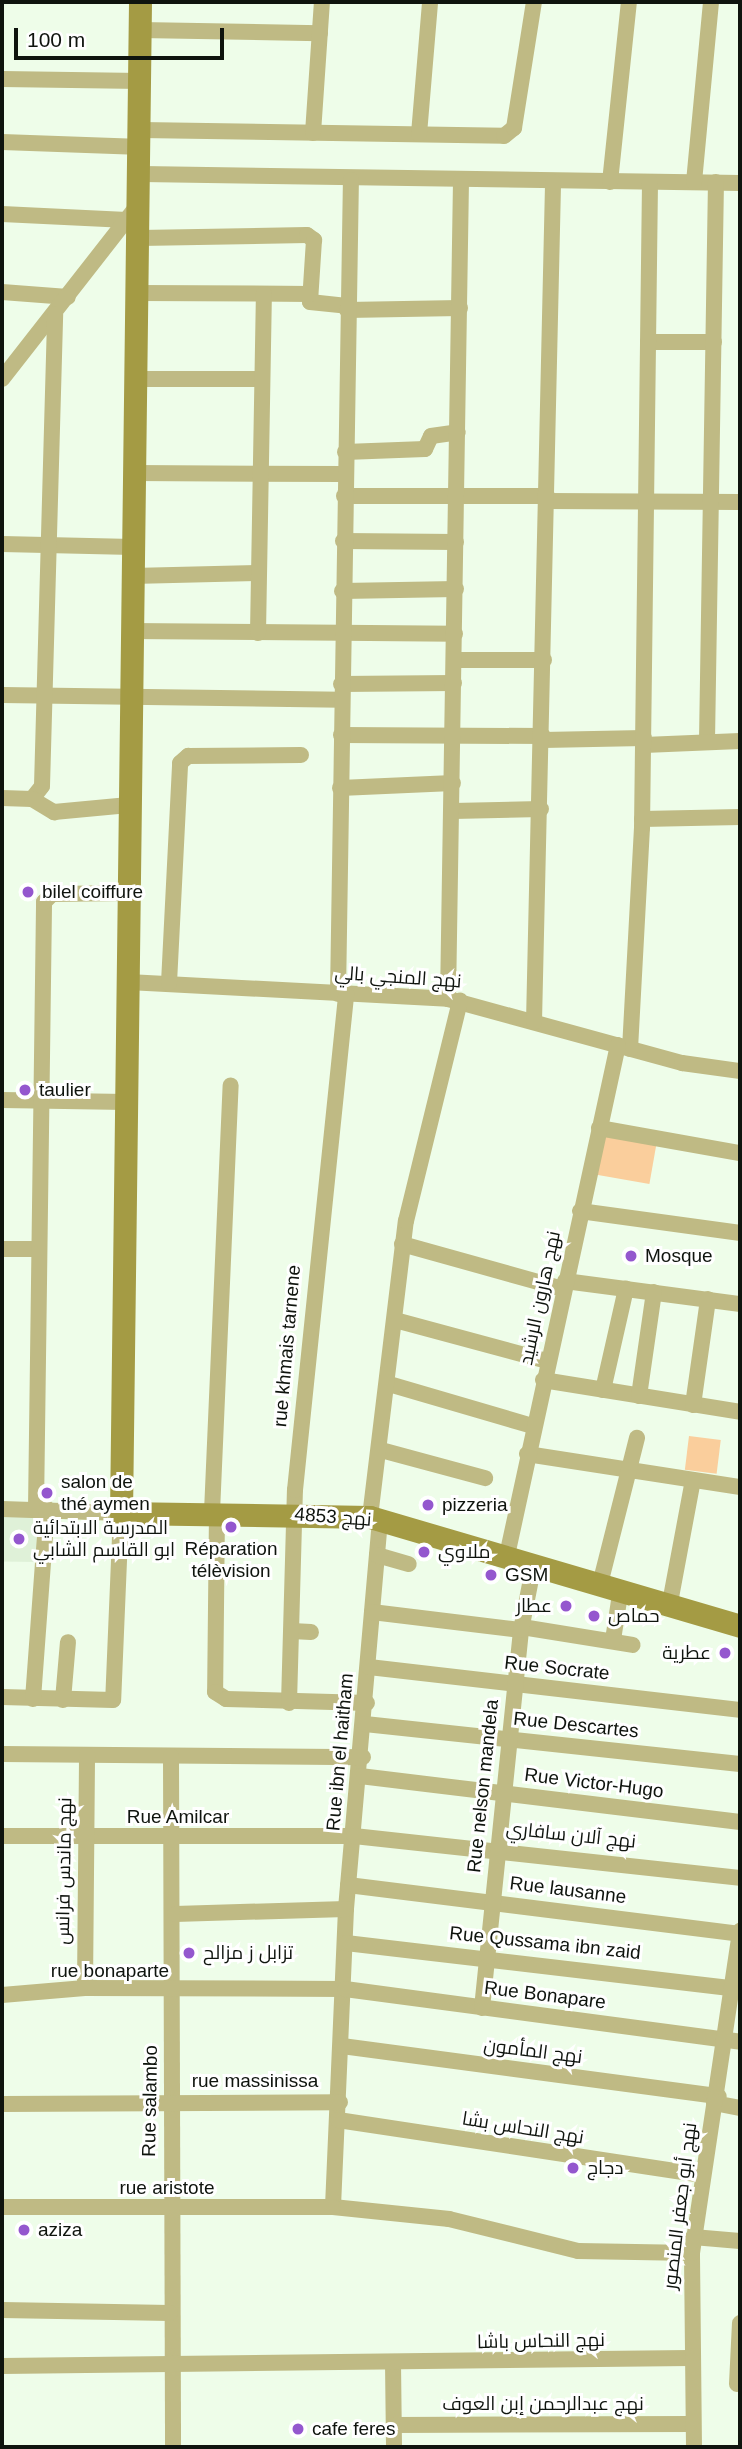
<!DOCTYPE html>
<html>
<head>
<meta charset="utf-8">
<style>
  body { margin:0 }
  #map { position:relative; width:742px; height:2449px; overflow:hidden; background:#eefde9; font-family:Arial,Cairo,sans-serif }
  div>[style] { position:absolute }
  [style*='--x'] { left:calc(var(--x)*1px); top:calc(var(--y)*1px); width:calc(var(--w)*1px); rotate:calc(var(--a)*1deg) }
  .built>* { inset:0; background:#dff1d8; transform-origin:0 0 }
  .green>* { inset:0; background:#face9c; transform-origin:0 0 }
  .street>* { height:16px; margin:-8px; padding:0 8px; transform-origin:8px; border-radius:8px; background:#bfba84 }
  .secondary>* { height:23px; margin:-11.5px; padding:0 11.5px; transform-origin:11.5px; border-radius:11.5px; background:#a49b44 }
  .dots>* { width:19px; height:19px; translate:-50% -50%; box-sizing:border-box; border:4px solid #fff; border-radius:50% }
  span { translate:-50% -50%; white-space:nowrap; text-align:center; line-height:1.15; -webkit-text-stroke:6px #fff; paint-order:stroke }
  .poi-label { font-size:19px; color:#0f140e }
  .left { translate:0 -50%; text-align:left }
  .right { translate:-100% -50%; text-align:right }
  .street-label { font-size:19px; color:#0f140e }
  .frame { position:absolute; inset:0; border:4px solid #0f140e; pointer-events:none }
  .scale { position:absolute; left:14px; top:28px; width:210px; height:32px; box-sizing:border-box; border:4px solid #0f140e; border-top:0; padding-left:9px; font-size:21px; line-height:24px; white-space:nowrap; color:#0f140e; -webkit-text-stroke:5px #fff; paint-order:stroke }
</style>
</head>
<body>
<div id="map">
  <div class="built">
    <i style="left:37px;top:1517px;width:45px;height:35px;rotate:91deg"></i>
  </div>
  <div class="green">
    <i style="left:602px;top:1136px;width:55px;height:39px;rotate:10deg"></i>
    <i style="left:689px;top:1436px;width:32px;height:34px;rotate:7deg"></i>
  </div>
  <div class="street">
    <i style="--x:140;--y:30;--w:180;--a:1"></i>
    <i style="--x:2;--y:79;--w:139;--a:0.8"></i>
    <i style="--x:141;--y:130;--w:363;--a:0.9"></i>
    <i style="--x:504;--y:136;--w:13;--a:-39"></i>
    <i style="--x:514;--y:128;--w:128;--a:-81"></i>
    <i style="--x:313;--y:133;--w:131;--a:-86.1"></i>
    <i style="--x:419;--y:134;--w:132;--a:-85.2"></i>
    <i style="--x:2;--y:142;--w:140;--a:2"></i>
    <i style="--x:142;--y:174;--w:598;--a:0.86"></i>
    <i style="--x:610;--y:182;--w:181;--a:-84"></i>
    <i style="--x:694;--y:182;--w:181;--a:-84.6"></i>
    <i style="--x:2;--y:214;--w:125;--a:2.7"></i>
    <i style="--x:140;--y:238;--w:167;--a:-1"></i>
    <i style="--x:307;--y:235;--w:9;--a:36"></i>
    <i style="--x:314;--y:240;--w:62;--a:93.7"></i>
    <i style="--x:310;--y:302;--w:37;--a:6"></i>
    <i style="--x:2;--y:292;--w:66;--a:4.3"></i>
    <i style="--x:139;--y:293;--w:171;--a:0.3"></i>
    <i style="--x:347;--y:310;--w:113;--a:-1"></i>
    <i style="--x:648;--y:342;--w:66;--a:0"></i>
    <i style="--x:2;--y:379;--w:221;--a:-52"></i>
    <i style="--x:137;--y:379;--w:125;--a:0"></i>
    <i style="--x:345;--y:452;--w:80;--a:-2.1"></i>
    <i style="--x:425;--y:449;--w:14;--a:-65"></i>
    <i style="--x:431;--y:436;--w:27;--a:-8"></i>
    <i style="--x:134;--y:473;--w:210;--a:0.3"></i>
    <i style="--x:344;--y:496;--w:203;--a:0"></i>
    <i style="--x:547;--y:501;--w:193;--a:0.3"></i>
    <i style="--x:343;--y:541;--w:113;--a:0.5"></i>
    <i style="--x:2;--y:544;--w:131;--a:1.3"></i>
    <i style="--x:132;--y:576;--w:127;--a:-1.4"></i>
    <i style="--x:342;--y:591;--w:114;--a:-1"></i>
    <i style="--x:130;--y:631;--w:325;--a:0.5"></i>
    <i style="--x:258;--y:633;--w:339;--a:-89"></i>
    <i style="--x:455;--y:660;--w:89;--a:0"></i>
    <i style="--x:341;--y:684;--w:113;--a:-0.5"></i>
    <i style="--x:2;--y:695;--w:339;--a:0.8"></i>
    <i style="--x:341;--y:735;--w:202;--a:0.3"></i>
    <i style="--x:543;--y:740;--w:101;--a:-1.1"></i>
    <i style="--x:707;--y:741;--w:559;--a:-89.08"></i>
    <i style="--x:644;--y:745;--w:96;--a:-2.4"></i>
    <i style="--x:340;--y:788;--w:113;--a:-2.5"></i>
    <i style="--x:2;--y:798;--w:30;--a:2"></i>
    <i style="--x:32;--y:799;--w:16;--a:-52"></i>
    <i style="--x:42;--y:786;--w:472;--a:-88.4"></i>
    <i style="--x:32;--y:799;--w:26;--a:31"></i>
    <i style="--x:54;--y:812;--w:75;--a:-5.3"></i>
    <i style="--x:453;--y:811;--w:88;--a:-1.3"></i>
    <i style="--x:642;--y:819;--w:98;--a:-1.2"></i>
    <i style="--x:128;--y:982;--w:320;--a:3"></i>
    <i style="--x:448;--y:999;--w:243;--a:15.3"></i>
    <i style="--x:682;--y:1063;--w:59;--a:7.9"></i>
    <i style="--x:169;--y:983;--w:220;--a:-87.1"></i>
    <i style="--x:180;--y:763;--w:11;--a:-41"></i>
    <i style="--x:188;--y:756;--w:113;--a:-0.5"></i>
    <i style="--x:338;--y:994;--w:814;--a:-89.09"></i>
    <i style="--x:448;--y:999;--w:818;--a:-89.09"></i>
    <i style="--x:534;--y:1022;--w:840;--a:-88.7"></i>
    <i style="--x:630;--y:1049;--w:221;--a:-86.9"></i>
    <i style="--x:642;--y:828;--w:646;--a:-89.29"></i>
    <i style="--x:2;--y:1100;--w:124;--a:0.9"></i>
    <i style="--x:599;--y:1128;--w:143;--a:10.1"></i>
    <i style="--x:580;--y:1211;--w:162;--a:7.8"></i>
    <i style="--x:402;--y:1244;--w:167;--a:15.6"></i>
    <i style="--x:2;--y:1249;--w:35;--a:0"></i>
    <i style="--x:565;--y:1281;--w:177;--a:7.5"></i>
    <i style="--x:395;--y:1320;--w:157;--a:15.1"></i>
    <i style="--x:543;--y:1380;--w:200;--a:9.2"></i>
    <i style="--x:389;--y:1384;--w:150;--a:16.3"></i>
    <i style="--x:603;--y:1390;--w:104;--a:-77.2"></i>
    <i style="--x:639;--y:1396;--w:105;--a:-81.8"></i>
    <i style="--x:693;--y:1405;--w:107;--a:-81.9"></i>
    <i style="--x:381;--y:1450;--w:108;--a:15.1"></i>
    <i style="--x:527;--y:1454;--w:216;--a:8.8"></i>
    <i style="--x:2;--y:1509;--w:119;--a:1.9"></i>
    <i style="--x:121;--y:1513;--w:187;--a:92.4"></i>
    <i style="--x:113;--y:1700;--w:111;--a:-178.5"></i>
    <i style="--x:36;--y:1509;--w:607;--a:-89.24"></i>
    <i style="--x:44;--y:902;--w:11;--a:-45"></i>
    <i style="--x:52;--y:894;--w:76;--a:-0.8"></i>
    <i style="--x:212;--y:1512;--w:427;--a:-87.5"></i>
    <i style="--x:217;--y:1512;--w:180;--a:90.6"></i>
    <i style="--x:215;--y:1692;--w:13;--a:32"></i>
    <i style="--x:226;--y:1699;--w:141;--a:1.6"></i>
    <i style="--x:370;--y:1517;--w:298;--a:-83.1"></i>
    <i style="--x:406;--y:1221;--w:227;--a:-76.2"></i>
    <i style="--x:380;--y:1520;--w:390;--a:95"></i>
    <i style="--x:346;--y:1909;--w:298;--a:92.5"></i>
    <i style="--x:333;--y:2207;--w:117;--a:5.9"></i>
    <i style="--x:449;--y:2219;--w:133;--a:13.9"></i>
    <i style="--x:578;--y:2251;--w:114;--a:1"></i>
    <i style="--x:377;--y:1555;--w:33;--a:16"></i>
    <i style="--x:506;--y:1560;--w:527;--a:-77.73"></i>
    <i style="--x:599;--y:1588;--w:155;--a:-75.8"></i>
    <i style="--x:669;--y:1608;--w:130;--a:-79.4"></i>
    <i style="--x:372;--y:1612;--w:150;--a:6.9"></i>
    <i style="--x:522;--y:1627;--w:112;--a:9.2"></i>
    <i style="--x:292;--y:1631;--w:19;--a:3"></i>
    <i style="--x:613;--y:1640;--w:47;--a:-81.3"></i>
    <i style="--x:369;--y:1667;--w:373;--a:6.6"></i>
    <i style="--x:33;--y:1699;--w:191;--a:-85.8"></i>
    <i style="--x:63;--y:1700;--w:58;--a:-85.1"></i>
    <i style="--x:289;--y:1703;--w:213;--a:-88.4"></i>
    <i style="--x:295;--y:1490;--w:499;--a:-84.1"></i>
    <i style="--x:365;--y:1724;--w:377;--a:6.1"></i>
    <i style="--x:2;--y:1754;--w:361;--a:0.5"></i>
    <i style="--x:171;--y:1756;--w:691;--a:89.83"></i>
    <i style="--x:360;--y:1776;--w:383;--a:6.9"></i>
    <i style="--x:2;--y:1836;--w:352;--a:0"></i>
    <i style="--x:354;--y:1836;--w:388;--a:6.2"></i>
    <i style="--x:348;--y:1885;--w:395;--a:7.1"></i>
    <i style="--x:175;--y:1914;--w:171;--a:-1.7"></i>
    <i style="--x:346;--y:1943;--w:397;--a:6.7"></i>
    <i style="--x:85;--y:1988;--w:233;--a:-89.5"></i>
    <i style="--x:2;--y:1995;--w:83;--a:-4.8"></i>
    <i style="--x:85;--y:1988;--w:260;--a:0.2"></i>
    <i style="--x:345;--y:1989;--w:399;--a:7.6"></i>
    <i style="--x:482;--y:2008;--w:380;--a:-84.1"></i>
    <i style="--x:521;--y:1630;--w:62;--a:-78.9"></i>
    <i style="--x:342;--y:2046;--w:380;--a:7.6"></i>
    <i style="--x:714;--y:2103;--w:26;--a:11"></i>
    <i style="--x:2;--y:2104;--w:338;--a:-0.3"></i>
    <i style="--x:338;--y:2120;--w:367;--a:8.6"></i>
    <i style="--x:2;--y:2207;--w:331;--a:0"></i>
    <i style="--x:693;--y:2237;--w:47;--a:4.9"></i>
    <i style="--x:2;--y:2310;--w:168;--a:1"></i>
    <i style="--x:393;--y:2363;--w:84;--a:89.3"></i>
    <i style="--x:2;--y:2366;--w:688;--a:-0.67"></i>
    <i style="--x:737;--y:2384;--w:61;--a:-87.2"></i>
    <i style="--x:394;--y:2425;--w:299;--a:-0.2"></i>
    <i style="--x:694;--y:2447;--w:194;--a:-90.6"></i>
    <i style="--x:692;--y:2253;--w:326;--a:-81.5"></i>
  </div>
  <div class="secondary">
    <i style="--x:140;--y:2;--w:1511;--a:90.72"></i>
    <i style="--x:121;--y:1513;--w:249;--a:0.9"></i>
    <i style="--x:370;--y:1517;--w:386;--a:16.4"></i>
  </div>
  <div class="dots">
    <i style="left:28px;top:892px;background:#9457ce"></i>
    <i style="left:25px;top:1090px;background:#9457ce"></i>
    <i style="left:631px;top:1256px;background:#9457ce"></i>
    <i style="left:47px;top:1493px;background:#9457ce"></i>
    <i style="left:428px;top:1505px;background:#9457ce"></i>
    <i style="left:231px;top:1527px;background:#9457ce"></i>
    <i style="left:19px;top:1539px;background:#9457ce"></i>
    <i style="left:424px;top:1552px;background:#9457ce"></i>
    <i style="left:491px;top:1575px;background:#9457ce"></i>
    <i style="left:566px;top:1606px;background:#9457ce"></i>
    <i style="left:594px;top:1616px;background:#9457ce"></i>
    <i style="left:725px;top:1653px;background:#9457ce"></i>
    <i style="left:189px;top:1953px;background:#9457ce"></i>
    <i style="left:573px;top:2168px;background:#9457ce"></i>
    <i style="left:24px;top:2230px;background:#9457ce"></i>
    <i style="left:298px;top:2429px;background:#9457ce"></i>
  </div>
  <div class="poi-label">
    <span class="left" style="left:42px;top:892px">bilel coiffure</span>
    <span class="left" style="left:39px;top:1090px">taulier</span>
    <span class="left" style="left:645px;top:1256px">Mosque</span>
    <span class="left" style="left:61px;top:1493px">salon de<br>thé aymen</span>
    <span class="left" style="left:442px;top:1505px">pizzeria</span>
    <span class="left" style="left:33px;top:1539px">المدرسة الابتدائية<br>ابو القاسم الشابي</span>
    <span style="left:231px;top:1560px">Réparation<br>télèvision</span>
    <span class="left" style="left:438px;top:1552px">ملاوي</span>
    <span class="left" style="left:505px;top:1575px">GSM</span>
    <span class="right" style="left:552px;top:1606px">عطار</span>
    <span class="left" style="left:608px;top:1616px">حماص</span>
    <span class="right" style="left:711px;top:1653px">عطرية</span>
    <span class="left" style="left:203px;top:1953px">تزابل ز مزالح</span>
    <span class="left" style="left:587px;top:2168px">دجاج</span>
    <span class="left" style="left:38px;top:2230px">aziza</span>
    <span class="left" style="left:312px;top:2429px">cafe feres</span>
  </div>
  <div class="street-label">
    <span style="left:398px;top:977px;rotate:4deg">نهج المنجي بالي</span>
    <span style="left:540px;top:1298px;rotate:-78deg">نهج هارون الرشيد</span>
    <span style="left:287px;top:1346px;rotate:-85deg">rue khmais tarnene</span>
    <span style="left:333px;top:1517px;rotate:4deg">نهج 4853</span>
    <span style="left:557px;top:1668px;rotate:6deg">Rue Socrate</span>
    <span style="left:576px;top:1725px;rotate:6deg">Rue Descartes</span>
    <span style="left:340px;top:1752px;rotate:-85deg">Rue ibn el haitham</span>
    <span style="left:594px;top:1783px;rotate:7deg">Rue Victor-Hugo</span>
    <span style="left:483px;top:1786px;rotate:-84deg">Rue nelson mandela</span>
    <span style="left:178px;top:1817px">Rue Amilcar</span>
    <span style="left:571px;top:1835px;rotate:6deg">نهج آلان سافاري</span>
    <span style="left:64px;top:1871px;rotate:-89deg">نهج ماندس فرانس</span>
    <span style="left:568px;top:1890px;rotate:7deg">Rue lausanne</span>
    <span style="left:545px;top:1943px;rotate:6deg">Rue Qussama ibn zaid</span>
    <span style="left:110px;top:1971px">rue bonaparte</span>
    <span style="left:545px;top:1995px;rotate:7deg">Rue Bonapare</span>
    <span style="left:533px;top:2051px;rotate:7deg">نهج المأمون</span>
    <span style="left:255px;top:2081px">rue massinissa</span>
    <span style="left:150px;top:2101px;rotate:-89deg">Rue salambo</span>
    <span style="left:523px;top:2128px;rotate:9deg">نهج النحاس بشا</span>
    <span style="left:167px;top:2188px">rue aristote</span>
    <span style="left:680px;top:2206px;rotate:-83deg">نهج أبو جعفر المنصور</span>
    <span style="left:541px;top:2341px;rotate:-1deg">نهج النحاس باشا</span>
    <span style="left:543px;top:2404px">نهج عبدالرحمن إبن العوف</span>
  </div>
  <div class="frame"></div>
  <div class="scale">100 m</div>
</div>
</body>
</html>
